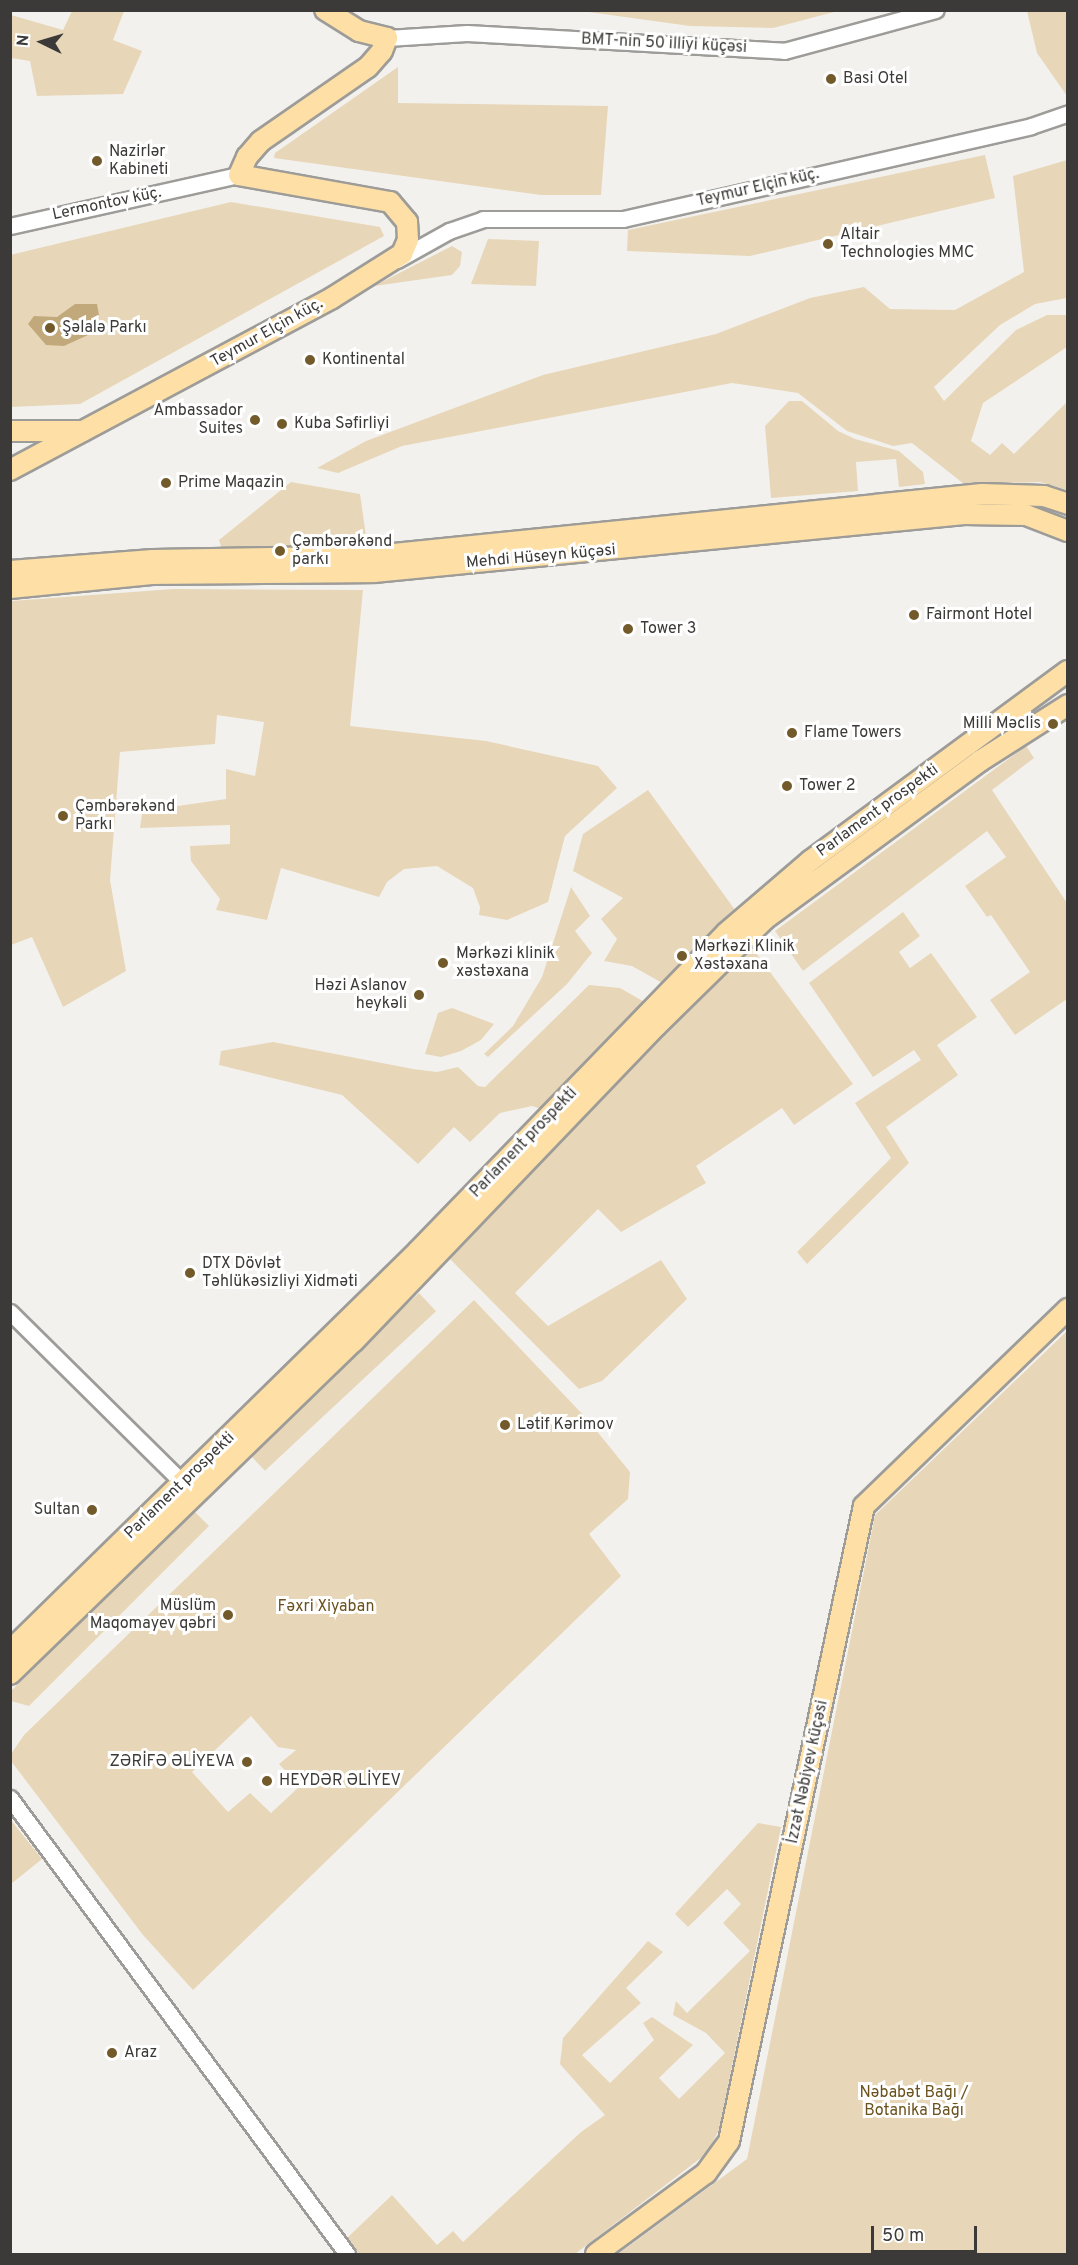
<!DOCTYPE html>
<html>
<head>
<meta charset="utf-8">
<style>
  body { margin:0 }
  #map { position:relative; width:1078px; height:2265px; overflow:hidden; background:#f3f1ee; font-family:Overpass,sans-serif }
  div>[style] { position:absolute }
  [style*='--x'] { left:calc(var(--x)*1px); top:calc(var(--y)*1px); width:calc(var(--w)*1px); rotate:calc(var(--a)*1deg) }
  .green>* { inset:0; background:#e7d7b8; transform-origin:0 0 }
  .water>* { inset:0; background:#c2a97c }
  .roads { filter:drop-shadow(2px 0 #9d9c98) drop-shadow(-2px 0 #9d9c98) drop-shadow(0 2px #9d9c98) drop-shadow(0 -2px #9d9c98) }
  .minor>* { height:15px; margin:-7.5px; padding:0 7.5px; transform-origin:7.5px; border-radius:7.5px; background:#fff }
  .major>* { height:20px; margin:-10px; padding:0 10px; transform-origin:10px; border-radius:10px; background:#fee0a6 }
  .dots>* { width:16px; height:16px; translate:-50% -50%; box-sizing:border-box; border:3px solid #fff; border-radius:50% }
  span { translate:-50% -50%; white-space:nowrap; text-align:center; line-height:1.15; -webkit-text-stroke:6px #fff; paint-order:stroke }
  .street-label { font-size:16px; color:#3b3a38 }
  .poi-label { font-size:16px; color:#3b3a38 }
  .left { translate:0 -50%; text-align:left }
  .right { translate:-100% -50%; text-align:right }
  .park-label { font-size:16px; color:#6b521d }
  .frame { position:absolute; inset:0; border:12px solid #3b3a38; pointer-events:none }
  .north { position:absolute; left:12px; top:12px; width:60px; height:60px; -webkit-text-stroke:4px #fff; paint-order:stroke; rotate:275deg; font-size:16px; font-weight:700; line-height:24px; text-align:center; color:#3b3a38 }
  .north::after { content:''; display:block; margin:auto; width:21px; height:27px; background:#3b3a38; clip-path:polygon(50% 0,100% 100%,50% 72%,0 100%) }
  .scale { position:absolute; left:871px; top:2226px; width:106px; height:27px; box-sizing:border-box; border:3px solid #3b3a38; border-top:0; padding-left:8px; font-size:18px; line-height:21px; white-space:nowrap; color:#3b3a38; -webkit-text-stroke:4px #fff; paint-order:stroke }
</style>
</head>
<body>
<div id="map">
  <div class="green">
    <i style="clip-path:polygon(72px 11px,124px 11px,113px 40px,142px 51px,123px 94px,37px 96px,30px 61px,11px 58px,11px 15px,63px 30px)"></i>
    <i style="clip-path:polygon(581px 11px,838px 11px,773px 28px,690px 26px)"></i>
    <i style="clip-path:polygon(1027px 11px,1067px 11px,1067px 96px,1037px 53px)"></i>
    <i style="clip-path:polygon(398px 67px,398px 103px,608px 106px,601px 195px,541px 195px,274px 158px,275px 153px)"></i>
    <i style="clip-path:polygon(985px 155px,995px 198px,750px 256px,627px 251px,628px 230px)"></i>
    <i style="clip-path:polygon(1067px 160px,1067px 298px,1035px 304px,1000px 325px,934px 387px,944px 401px,1016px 330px,1047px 315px,1067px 315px,1067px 347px,983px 403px,971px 441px,990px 455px,1002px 443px,1014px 454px,1067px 402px,1067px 490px,1040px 482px,964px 484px,912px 443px,893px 446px,847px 431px,798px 393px,732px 383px,402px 446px,338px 473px,317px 468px,366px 441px,543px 375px,716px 334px,810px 298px,864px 287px,890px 309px,955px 310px,1024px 272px,1013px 176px)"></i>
    <i style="clip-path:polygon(231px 202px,380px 227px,384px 236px,80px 404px,11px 407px,10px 255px)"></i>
    <i style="clip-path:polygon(488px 239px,539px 241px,536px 286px,471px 284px)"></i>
    <i style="clip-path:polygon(452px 246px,462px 252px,460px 266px,452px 275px,374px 286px)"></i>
    <i style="clip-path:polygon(789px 401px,802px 401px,838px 431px,855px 439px,899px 451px,923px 472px,925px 484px,899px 487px,896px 459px,856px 462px,858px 491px,771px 498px,765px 426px)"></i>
    <i style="clip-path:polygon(291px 482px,360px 494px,367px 543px,223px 552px,219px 540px)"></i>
    <i style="clip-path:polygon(173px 589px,363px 590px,350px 726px,486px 741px,598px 766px,617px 788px,565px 836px,548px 902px,507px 920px,479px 915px,480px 907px,473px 888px,437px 866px,404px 869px,387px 882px,379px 897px,281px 868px,267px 920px,216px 910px,220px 899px,191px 861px,190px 846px,230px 844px,230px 825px,140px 828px,142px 814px,157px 809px,226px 799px,226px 769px,255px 776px,264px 722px,217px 715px,215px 744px,120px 752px,110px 880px,126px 971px,63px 1007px,32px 937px,11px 945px,11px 601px)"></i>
    <i style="clip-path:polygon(1026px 746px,1034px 758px,992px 790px,1067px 903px,1067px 999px,1015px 1035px,990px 1000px,1030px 972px,991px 915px,987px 917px,965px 886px,1006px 857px,987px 831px,803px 971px,775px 931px)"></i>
    <i style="clip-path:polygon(648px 790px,738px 914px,664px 984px,632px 966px,604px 961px,617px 939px,601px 919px,623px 898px,573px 871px,583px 834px)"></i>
    <i style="clip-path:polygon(571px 887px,590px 916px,575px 931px,592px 953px,567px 984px,488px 1057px,484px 1054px,513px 1026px,542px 977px)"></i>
    <i style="clip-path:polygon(903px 912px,920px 936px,899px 952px,910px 968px,931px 953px,977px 1017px,937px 1045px,958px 1075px,886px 1127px,909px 1163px,807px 1264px,797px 1252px,891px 1158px,855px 1103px,921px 1060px,914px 1050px,873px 1077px,809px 983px)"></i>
    <i style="clip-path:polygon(753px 949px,853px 1084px,794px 1125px,782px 1108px,696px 1166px,706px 1183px,621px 1232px,598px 1209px,515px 1293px,548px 1326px,661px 1260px,687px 1299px,602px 1381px,579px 1389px,450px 1259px,675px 1023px)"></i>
    <i style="clip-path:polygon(589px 985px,620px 988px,648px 1004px,544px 1110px,532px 1106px,500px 1113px,470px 1142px,454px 1127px,418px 1164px,342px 1095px,219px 1065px,221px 1051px,273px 1042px,413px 1069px,437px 1072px,458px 1067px,478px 1086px,485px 1087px)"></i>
    <i style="clip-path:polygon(452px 1008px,494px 1024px,481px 1040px,461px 1051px,441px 1057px,425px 1054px,438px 1013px)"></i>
    <i style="left:419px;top:1293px;width:25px;height:234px;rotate:47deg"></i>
    <i style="clip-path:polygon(evenodd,474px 1300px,587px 1419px,630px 1472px,628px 1499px,589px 1534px,621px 1576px,193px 1990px,143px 1935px,11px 1761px,11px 1754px,24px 1735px,474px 1300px,251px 1716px,278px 1747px,296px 1750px,279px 1764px,300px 1786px,271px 1813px,250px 1793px,228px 1812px,192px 1772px,251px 1716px)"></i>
    <i style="clip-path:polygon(1067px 1331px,1067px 2254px,618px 2254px,747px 2159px,875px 1515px)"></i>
    <i style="clip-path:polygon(194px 1511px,209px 1526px,29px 1706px,11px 1701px,11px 1691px)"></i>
    <i style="clip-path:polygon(10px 1819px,42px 1859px,11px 1884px,10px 1884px)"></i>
    <i style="clip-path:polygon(758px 1823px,781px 1827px,719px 2130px,706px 2154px,575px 2254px,359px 2254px,347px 2238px,392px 2195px,437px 2245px,453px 2231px,463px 2242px,581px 2132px,605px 2115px,560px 2064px,563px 2038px,648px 1941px,663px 1952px,626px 1988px,641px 2003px,582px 2055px,610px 2083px,654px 2040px,643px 2023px,652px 2017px,693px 2045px,659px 2078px,679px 2099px,725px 2053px,706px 2033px,673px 2015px,676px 2001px,687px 2013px,750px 1951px,723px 1923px,741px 1904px,727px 1889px,688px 1927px,675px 1914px)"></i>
  </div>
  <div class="water">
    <i style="clip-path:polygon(75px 304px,97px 304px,99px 315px,88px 335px,64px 346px,46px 345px,28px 324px,34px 316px,57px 317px)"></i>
  </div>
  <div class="roads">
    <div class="minor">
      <i style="--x:387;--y:38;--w:80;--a:-3.6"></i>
      <i style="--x:467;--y:33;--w:318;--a:3.2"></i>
      <i style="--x:784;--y:51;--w:157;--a:-15.1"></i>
      <i style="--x:10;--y:226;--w:235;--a:-12.6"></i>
      <i style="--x:397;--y:260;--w:60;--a:-29.1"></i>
      <i style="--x:449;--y:231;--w:36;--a:-19"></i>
      <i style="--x:483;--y:219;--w:140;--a:0"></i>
      <i style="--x:623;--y:219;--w:418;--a:-12.8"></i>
      <i style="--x:1031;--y:126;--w:39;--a:-19"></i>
      <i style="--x:10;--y:1312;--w:243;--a:44.7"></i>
      <i style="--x:10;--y:1798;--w:567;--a:53.53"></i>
    </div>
    <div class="major">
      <i style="--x:10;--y:431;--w:73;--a:0"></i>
      <i style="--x:10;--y:470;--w:365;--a:-28.1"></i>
      <i style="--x:332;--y:298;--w:83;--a:-32.2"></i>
      <i style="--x:402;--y:254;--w:15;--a:-67"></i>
      <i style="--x:408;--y:240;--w:18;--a:-93"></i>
      <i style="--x:407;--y:222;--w:26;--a:-130"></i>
      <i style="--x:390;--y:202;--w:153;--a:-169.9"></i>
      <i style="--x:239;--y:175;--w:20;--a:-66"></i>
      <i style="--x:247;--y:157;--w:21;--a:-49"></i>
      <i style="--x:261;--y:141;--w:130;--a:-34.7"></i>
      <i style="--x:368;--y:67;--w:21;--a:-49"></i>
      <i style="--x:382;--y:51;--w:14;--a:-69"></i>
      <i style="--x:387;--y:38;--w:29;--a:-166"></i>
      <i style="--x:359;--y:31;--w:40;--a:-148"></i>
      <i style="--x:10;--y:571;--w:143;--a:-4.4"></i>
      <i style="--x:153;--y:560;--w:221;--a:-1"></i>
      <i style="--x:374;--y:556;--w:611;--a:-5.82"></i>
      <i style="--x:982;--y:494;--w:62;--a:1.8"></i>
      <i style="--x:1044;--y:496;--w:25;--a:18"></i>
      <i style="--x:10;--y:588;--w:145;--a:-5.6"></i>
      <i style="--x:154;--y:574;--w:220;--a:-0.5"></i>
      <i style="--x:374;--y:572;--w:593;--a:-5.61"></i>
      <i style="--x:964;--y:514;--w:62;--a:0.9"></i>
      <i style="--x:1026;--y:515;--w:45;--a:20.9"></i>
      <i style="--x:10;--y:1651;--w:571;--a:-44.43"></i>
      <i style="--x:418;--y:1251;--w:443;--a:-45.9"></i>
      <i style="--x:726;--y:933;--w:111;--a:-40.6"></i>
      <i style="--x:810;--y:861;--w:320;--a:-36.4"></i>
      <i style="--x:10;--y:1674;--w:477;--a:-44.1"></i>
      <i style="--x:353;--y:1342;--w:438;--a:-46.2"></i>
      <i style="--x:656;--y:1026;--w:153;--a:-44.5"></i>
      <i style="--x:765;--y:919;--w:267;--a:-36.3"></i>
      <i style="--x:980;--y:761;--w:104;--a:-32.5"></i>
      <i style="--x:596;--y:2254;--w:137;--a:-36.4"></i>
      <i style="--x:706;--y:2173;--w:39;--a:-54"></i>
      <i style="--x:729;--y:2141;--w:649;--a:-78"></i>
      <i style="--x:864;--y:1506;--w:284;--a:-44"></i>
    </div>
  </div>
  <div class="dots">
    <i style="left:831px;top:79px;background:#725a2b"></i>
    <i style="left:97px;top:161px;background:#725a2b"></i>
    <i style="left:828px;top:244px;background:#725a2b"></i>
    <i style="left:50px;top:328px;background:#725a2b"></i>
    <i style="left:310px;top:360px;background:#725a2b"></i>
    <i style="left:255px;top:420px;background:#725a2b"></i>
    <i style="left:282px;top:424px;background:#725a2b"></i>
    <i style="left:166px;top:483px;background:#725a2b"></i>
    <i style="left:280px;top:551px;background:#725a2b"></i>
    <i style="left:914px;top:615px;background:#725a2b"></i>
    <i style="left:628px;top:629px;background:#725a2b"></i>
    <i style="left:1053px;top:724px;background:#725a2b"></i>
    <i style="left:792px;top:733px;background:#725a2b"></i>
    <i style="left:787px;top:786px;background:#725a2b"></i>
    <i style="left:63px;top:816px;background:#725a2b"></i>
    <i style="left:682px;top:956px;background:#725a2b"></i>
    <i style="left:443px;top:963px;background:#725a2b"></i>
    <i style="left:419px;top:995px;background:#725a2b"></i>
    <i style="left:190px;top:1273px;background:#725a2b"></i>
    <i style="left:505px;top:1425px;background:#725a2b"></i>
    <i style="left:92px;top:1510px;background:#725a2b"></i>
    <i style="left:228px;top:1615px;background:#725a2b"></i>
    <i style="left:247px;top:1762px;background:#725a2b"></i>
    <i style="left:267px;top:1781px;background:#725a2b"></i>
    <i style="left:112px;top:2053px;background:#725a2b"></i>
  </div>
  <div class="street-label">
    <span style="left:664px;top:44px;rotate:3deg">BMT-nin 50 illiyi küçəsi</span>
    <span style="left:758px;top:188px;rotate:-13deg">Teymur Elçin küç.</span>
    <span style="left:107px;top:204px;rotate:-12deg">Lermontov küç.</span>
    <span style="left:267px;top:333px;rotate:-29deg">Teymur Elçin küç.</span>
    <span style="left:541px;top:557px;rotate:-5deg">Mehdi Hüseyn küçəsi</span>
    <span style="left:878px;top:811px;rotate:-36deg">Parlament prospekti</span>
    <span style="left:524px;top:1143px;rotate:-46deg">Parlament prospekti</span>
    <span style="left:180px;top:1486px;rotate:-44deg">Parlament prospekti</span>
    <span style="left:808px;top:1772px;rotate:-78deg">İzzət Nəbiyev küçəsi</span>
  </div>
  <div class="poi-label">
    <span class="left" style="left:843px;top:79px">Basi Otel</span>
    <span class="left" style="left:109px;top:161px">Nazirlər<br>Kabineti</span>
    <span class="left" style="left:840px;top:244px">Altair<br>Technologies MMC</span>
    <span class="left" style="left:62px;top:328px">Şəlalə Parkı</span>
    <span class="left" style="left:322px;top:360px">Kontinental</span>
    <span class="right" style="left:243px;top:420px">Ambassador<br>Suites</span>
    <span class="left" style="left:294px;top:424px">Kuba Səfirliyi</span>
    <span class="left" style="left:178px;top:483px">Prime Maqazin</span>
    <span class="left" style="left:292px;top:551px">Çəmbərəkənd<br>parkı</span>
    <span class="left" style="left:926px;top:615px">Fairmont Hotel</span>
    <span class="left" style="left:640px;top:629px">Tower 3</span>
    <span class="right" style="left:1041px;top:724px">Milli Məclis</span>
    <span class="left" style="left:804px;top:733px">Flame Towers</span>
    <span class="left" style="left:799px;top:786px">Tower 2</span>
    <span class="left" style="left:75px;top:816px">Çəmbərəkənd<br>Parkı</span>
    <span class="left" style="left:694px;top:956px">Mərkəzi Klinik<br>Xəstəxana</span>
    <span class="left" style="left:456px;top:963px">Mərkəzi klinik<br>xəstəxana</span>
    <span class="right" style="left:407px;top:995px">Həzi Aslanov<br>heykəli</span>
    <span class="left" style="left:202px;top:1273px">DTX Dövlət<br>Təhlükəsizliyi Xidməti</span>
    <span class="left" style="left:517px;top:1425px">Lətif Kərimov</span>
    <span class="right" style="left:80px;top:1510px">Sultan</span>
    <span class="right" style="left:216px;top:1615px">Müslüm<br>Maqomayev qəbri</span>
    <span class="right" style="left:235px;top:1762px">ZƏRİFƏ ƏLİYEVA</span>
    <span class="left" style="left:279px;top:1781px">HEYDƏR ƏLİYEV</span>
    <span class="left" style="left:124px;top:2053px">Araz</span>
  </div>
  <div class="park-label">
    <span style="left:326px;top:1607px">Fəxri Xiyaban</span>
    <span style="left:914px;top:2102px">Nəbabət Bağı /<br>Botanika Bağı</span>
  </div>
  <div class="frame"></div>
  <div class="north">N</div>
  <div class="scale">50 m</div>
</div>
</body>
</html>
